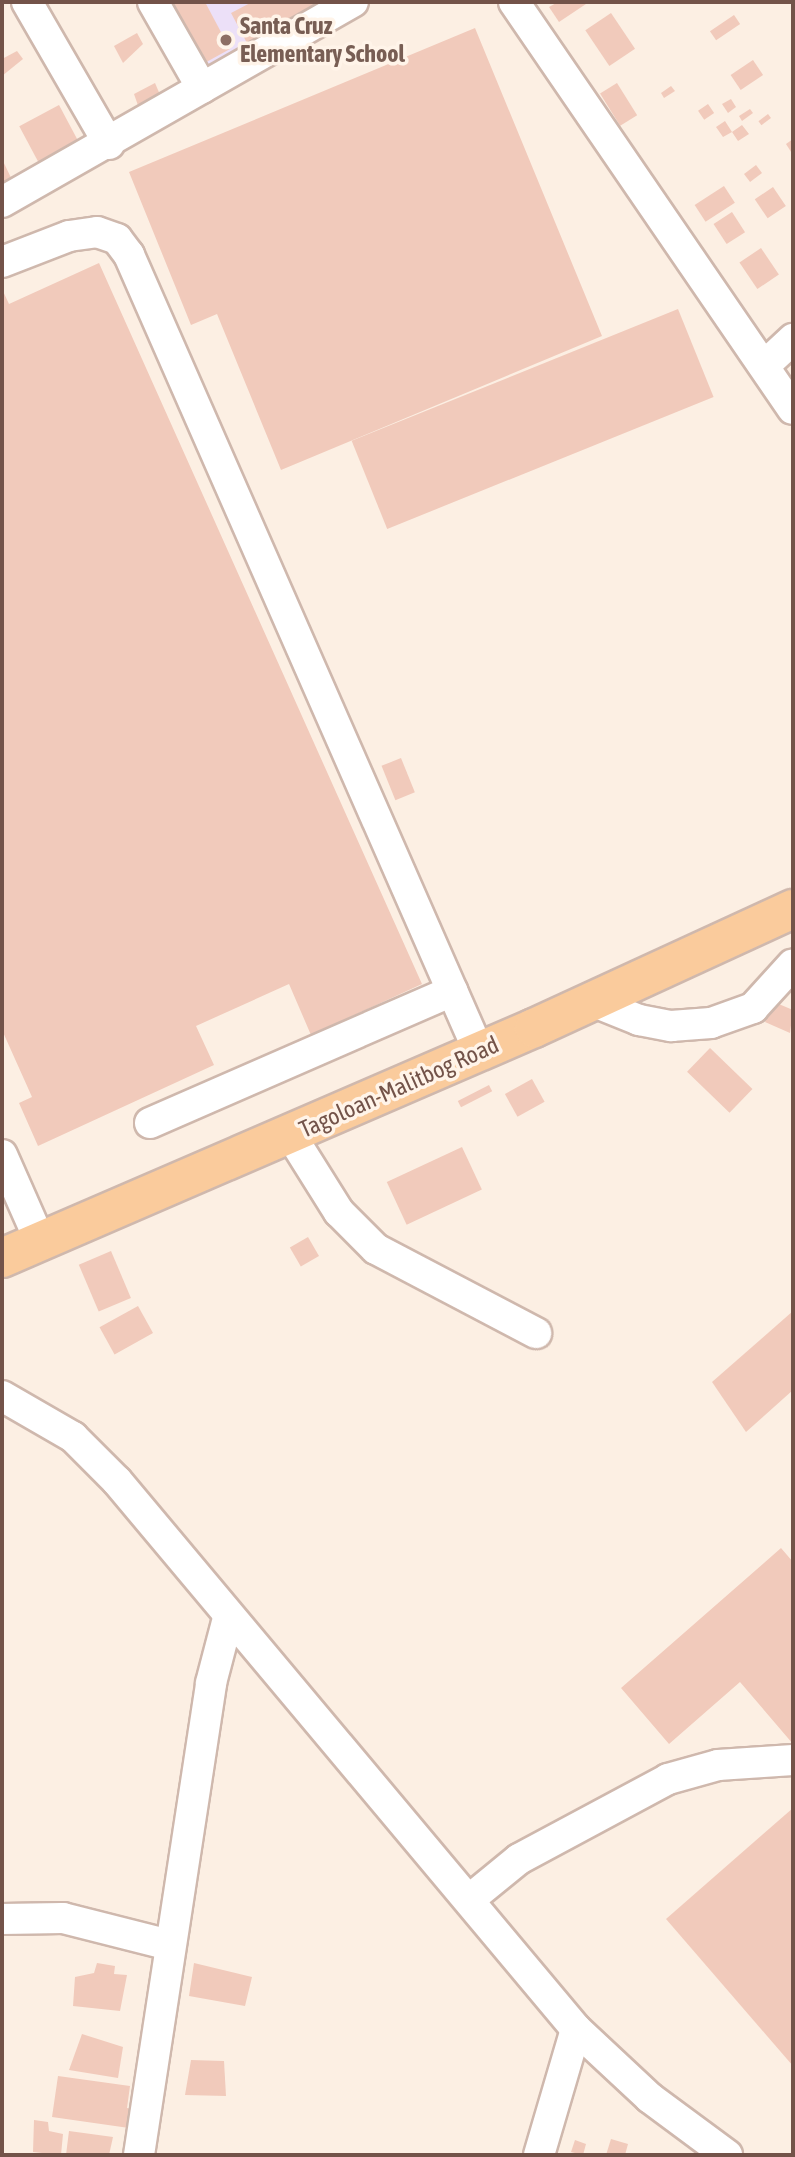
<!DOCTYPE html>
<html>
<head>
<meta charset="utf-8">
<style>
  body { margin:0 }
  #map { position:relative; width:795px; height:2157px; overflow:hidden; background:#fcefe3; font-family:"Asap Condensed",sans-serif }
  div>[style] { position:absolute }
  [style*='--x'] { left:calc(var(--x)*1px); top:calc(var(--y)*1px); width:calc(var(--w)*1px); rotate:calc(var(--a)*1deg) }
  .education>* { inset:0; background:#ece0f8 }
  .building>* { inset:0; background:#f1cabb; transform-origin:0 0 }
  .roads { filter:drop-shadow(2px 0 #cfb8ad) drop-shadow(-2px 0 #cfb8ad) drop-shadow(0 2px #cfb8ad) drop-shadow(0 -2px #cfb8ad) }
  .minor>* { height:30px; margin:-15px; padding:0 15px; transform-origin:15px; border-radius:15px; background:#fff }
  .major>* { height:38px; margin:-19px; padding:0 19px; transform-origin:19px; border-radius:19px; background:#facb9c }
  .dots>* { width:19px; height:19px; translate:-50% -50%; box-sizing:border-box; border:4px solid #fff4e9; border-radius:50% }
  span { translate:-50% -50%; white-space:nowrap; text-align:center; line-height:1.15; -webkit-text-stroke:7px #fff4e9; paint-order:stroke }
  .education-label { font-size:24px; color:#785e54; font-weight:700 }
  .left { translate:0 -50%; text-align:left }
  .street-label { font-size:24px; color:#735349 }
  .frame { position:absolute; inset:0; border:4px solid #735349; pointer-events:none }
</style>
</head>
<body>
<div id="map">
  <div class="education">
    <i style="clip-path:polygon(163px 2px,334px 2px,203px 78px)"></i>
  </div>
  <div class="building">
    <i style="clip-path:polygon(167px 2px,205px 2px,230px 49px,201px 65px)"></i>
    <i style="clip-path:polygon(252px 2px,315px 2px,318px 7px,248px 45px,231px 13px)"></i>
    <i style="clip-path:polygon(558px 2px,589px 2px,559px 22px,549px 7px)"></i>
    <i style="left:611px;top:13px;width:43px;height:31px;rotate:56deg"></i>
    <i style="left:734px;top:15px;width:11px;height:29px;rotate:56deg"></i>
    <i style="clip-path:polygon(475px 28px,602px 336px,281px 470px,217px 314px,191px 325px,129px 172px)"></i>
    <i style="clip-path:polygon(137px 33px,143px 44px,123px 63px,114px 46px)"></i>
    <i style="clip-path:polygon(17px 51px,23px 59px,2px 76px,2px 59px)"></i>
    <i style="left:753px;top:60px;width:18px;height:27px;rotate:56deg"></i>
    <i style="clip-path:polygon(155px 83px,164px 104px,141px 114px,134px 94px)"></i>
    <i style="left:617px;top:83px;width:38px;height:20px;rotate:58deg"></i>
    <i style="clip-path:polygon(671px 86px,675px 91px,664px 98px,661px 93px)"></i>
    <i style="clip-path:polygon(731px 99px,736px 107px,728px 113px,722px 104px)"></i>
    <i style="left:708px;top:104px;width:11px;height:12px;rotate:56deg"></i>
    <i style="left:59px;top:105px;width:42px;height:45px;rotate:62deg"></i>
    <i style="clip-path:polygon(750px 109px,753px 113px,742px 121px,739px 116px)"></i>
    <i style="left:768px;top:114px;width:5px;height:12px;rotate:53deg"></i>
    <i style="clip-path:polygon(725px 121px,732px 132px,742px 125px,749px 134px,738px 141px,732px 132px,723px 137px,716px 127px)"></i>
    <i style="clip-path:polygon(793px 139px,793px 155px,786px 144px)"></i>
    <i style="clip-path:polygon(2px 159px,14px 184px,2px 188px)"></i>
    <i style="left:756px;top:165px;width:10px;height:15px;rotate:53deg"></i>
    <i style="left:724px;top:186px;width:20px;height:35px;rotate:57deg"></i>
    <i style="left:773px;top:187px;width:23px;height:22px;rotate:56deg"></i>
    <i style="left:732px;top:212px;width:24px;height:22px;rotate:57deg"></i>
    <i style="left:761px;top:248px;width:32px;height:26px;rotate:56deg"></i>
    <i style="clip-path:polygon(99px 263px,422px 984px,311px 1035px,289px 984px,196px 1026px,214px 1065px,38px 1146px,19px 1103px,32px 1097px,2px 1030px,2px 289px,9px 304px)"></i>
    <i style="left:678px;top:309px;width:95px;height:352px;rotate:68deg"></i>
    <i style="left:401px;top:758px;width:37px;height:21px;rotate:68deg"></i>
    <i style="clip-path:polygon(774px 1002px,793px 1010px,790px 1033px,765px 1022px)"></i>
    <i style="left:710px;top:1048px;width:59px;height:33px;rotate:44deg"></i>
    <i style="left:532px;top:1079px;width:26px;height:31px;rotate:61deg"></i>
    <i style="left:489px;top:1085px;width:7px;height:35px;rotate:63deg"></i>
    <i style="left:462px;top:1147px;width:47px;height:83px;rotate:65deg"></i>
    <i style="left:308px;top:1237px;width:22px;height:21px;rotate:60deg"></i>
    <i style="left:111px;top:1251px;width:51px;height:35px;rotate:67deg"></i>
    <i style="left:138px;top:1306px;width:31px;height:44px;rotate:61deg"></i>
    <i style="clip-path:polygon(793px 1311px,793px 1390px,746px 1432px,712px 1382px)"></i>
    <i style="clip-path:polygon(781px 1548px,793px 1562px,793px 1744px,740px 1682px,669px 1744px,621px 1688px)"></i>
    <i style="clip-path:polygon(793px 1808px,793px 2066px,666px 1919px)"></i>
    <i style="clip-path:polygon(97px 1963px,115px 1966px,114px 1974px,127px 1975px,120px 2011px,73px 2006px,75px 1977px,94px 1973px)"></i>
    <i style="clip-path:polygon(194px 1963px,252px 1977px,245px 2006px,189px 1996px)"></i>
    <i style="clip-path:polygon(82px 2034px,123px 2047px,118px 2078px,69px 2070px)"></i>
    <i style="clip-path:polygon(191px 2060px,224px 2061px,226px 2096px,185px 2095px)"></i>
    <i style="clip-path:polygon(58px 2076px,130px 2086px,127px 2108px,139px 2110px,136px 2129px,52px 2117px)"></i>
    <i style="clip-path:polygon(34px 2120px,48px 2122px,49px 2131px,63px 2134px,61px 2155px,33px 2152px)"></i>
    <i style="clip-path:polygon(69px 2131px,113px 2137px,109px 2155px,66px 2155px)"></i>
    <i style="clip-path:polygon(611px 2139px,628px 2144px,625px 2155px,606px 2155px)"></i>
    <i style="clip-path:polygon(575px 2140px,586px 2144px,583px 2155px,571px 2152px)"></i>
  </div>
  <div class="roads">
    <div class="minor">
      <i style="--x:27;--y:2;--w:164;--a:60"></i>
      <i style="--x:153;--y:2;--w:99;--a:60.3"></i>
      <i style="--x:514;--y:2;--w:493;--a:55.6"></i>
      <i style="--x:2;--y:202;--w:404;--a:-29.7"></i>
      <i style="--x:2;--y:262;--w:72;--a:-21.2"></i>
      <i style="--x:69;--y:236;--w:28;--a:-8"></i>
      <i style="--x:97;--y:232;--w:21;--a:19"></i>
      <i style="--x:117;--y:239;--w:20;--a:53"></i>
      <i style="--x:129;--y:255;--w:870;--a:66.29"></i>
      <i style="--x:764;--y:366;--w:40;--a:-43"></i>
      <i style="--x:592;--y:1001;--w:51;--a:22"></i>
      <i style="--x:639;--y:1020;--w:33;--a:11"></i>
      <i style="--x:671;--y:1026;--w:40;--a:-4.3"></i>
      <i style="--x:711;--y:1023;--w:45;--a:-19.7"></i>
      <i style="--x:753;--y:1008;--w:59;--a:-47.7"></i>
      <i style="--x:150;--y:1123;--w:330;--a:-23.6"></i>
      <i style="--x:290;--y:1134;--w:92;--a:57.9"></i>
      <i style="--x:339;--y:1212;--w:52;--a:45"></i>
      <i style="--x:376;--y:1249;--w:181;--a:27.7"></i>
      <i style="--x:2;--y:1155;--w:94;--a:66.2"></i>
      <i style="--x:2;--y:1396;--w:82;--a:30"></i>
      <i style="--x:73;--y:1437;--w:62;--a:45"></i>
      <i style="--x:117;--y:1481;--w:715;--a:50.05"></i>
      <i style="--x:576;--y:2029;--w:101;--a:43"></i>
      <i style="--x:650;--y:2098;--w:96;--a:36.5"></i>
      <i style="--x:470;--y:1899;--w:63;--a:-39.2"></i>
      <i style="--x:519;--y:1859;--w:169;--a:-28.2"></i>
      <i style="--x:668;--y:1779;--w:52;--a:-15.6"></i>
      <i style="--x:718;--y:1765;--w:75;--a:-3.8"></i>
      <i style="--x:2;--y:1919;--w:61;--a:-0.9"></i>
      <i style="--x:63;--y:1918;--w:110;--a:14.2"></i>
      <i style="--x:139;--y:2155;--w:477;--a:-81.3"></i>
      <i style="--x:211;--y:1683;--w:67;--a:-75.3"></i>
      <i style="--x:539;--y:2155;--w:131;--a:-73.6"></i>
    </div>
    <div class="major">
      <i style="--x:2;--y:1258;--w:580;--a:-23.38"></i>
      <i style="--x:534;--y:1028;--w:285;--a:-24.7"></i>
    </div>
  </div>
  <div class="dots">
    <i style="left:226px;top:40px;background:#8d6e63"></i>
  </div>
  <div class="education-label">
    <span class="left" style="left:240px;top:40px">Santa Cruz<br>Elementary School</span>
  </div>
  <div class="street-label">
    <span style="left:399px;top:1087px;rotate:-24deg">Tagoloan-Malitbog Road</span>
  </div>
  <div class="frame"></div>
</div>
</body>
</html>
